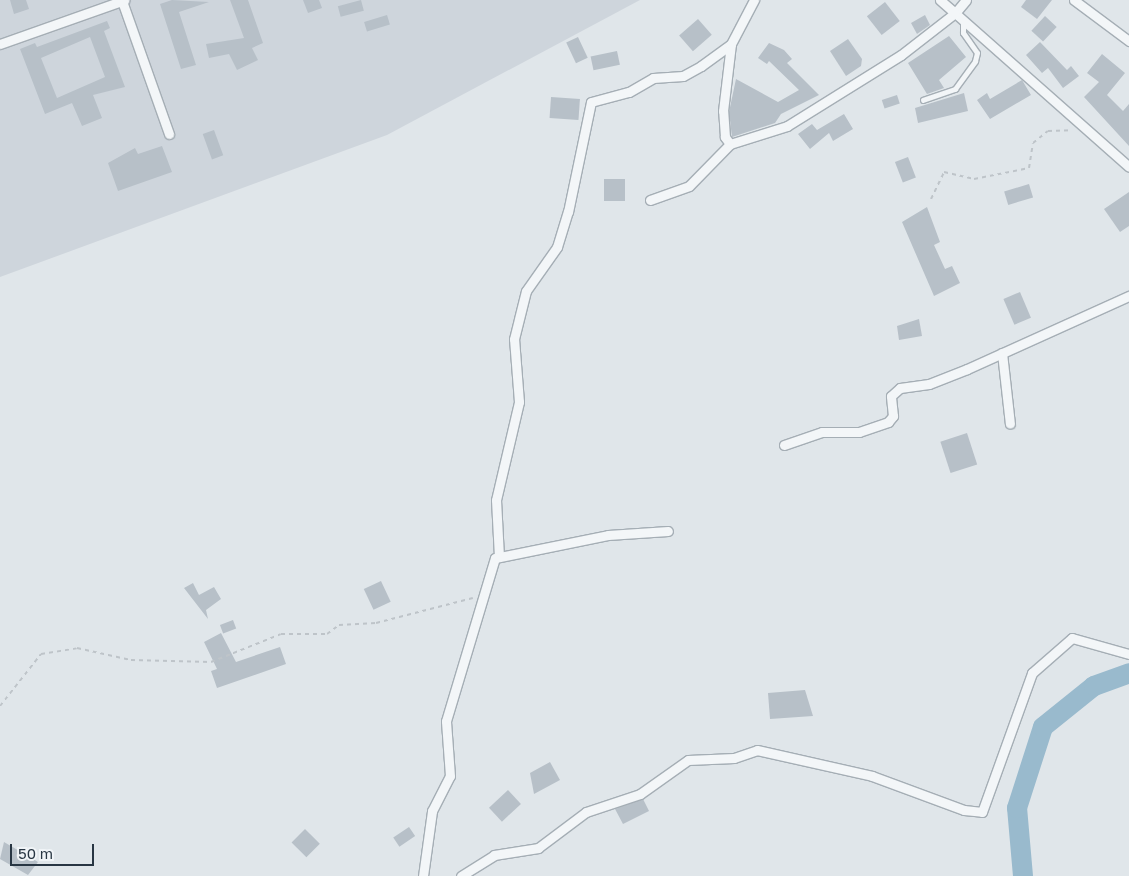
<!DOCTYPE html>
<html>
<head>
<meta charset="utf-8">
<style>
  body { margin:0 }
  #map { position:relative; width:1129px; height:876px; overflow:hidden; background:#e0e6ea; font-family:"Golos Text",sans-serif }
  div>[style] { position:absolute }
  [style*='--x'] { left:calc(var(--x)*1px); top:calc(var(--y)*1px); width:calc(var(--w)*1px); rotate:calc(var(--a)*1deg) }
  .built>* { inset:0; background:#ced5dc }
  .river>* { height:20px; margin:-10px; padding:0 10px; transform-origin:10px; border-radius:10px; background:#99bacd }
  .building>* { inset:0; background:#b7c0c8; transform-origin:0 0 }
  .path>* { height:2px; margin-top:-1px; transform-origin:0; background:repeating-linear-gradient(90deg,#bec4c9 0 4px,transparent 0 8px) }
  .roads { filter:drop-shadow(1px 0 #a5aeb5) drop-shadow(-1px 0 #a5aeb5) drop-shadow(0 1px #a5aeb5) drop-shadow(0 -1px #a5aeb5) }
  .service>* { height:4.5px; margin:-2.25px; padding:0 2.25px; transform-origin:2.25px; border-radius:2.25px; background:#f3f6f8 }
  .minor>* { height:9px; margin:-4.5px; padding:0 4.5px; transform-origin:4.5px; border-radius:4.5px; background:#f3f6f8 }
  span { translate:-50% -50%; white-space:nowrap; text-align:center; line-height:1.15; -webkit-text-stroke:5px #f0f4f7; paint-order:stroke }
  .scale { position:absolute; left:10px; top:844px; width:84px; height:22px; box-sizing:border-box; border:2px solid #283643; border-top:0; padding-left:6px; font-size:15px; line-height:18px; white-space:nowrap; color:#283643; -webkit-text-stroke:4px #f0f4f7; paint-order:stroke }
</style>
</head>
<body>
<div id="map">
  <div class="built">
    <i style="clip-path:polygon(0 0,640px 0,387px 135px,0 277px)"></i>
  </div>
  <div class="river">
    <i style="--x:1023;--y:876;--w:68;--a:-95"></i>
    <i style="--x:1017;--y:808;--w:85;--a:-72.2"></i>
    <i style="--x:1043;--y:727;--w:65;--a:-38.8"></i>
    <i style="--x:1094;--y:686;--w:37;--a:-20"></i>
  </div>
  <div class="building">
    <i style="clip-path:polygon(10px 0,26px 0,29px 9px,14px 14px)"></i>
    <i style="clip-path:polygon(172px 0,209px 2px,179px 12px,196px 65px,181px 69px,160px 4px)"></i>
    <i style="clip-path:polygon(230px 0,248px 0,263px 43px,252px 48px,258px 60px,237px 70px,229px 54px,209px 58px,206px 44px,244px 38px)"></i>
    <i style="clip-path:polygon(303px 0,319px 0,322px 8px,308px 13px)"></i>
    <i style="left:361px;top:0;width:11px;height:24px;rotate:75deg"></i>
    <i style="clip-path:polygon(1026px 0,1052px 0,1037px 19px,1021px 7px)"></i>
    <i style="left:885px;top:2px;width:24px;height:23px;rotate:52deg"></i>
    <i style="left:387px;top:15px;width:10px;height:24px;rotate:73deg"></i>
    <i style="clip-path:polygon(925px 15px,930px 25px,917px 34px,911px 23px)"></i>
    <i style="left:1045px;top:16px;width:16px;height:20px;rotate:43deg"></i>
    <i style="left:698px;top:19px;width:21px;height:25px;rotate:49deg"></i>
    <i style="clip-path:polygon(evenodd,107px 21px,110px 28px,104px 31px,125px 87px,93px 95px,102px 118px,82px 126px,72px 103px,45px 114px,20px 49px,35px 43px,37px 47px,107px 21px,90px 37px,105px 77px,57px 98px,41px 58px,90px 37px)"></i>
    <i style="clip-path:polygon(949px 36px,966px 57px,939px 80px,944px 88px,927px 94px,908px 63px)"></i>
    <i style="left:578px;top:37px;width:23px;height:13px;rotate:65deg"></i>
    <i style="clip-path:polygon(848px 39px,862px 59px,861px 66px,846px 76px,830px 51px)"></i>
    <i style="clip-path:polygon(1040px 42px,1067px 70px,1071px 66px,1079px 76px,1063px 88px,1048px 68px,1042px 73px,1026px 55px)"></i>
    <i style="clip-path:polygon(769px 43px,784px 50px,792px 59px,787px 63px,819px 95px,781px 114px,775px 123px,732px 137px,729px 112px,736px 79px,778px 102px,799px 90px,769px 61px,767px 64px,758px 58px)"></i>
    <i style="left:617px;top:51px;width:14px;height:27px;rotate:78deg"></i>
    <i style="clip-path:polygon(1102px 54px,1125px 73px,1107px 95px,1123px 111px,1129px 104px,1129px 146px,1084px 97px,1099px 82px,1087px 73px)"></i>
    <i style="clip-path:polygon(1022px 80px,1031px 95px,990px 119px,977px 100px,987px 93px,990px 99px)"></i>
    <i style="clip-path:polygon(964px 93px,968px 111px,918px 123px,915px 108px)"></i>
    <i style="left:897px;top:95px;width:9px;height:16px;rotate:72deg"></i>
    <i style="left:551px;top:97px;width:29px;height:21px;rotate:4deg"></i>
    <i style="clip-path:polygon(844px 114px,853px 129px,833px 141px,829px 133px,810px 149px,798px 134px,812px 124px,817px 130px)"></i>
    <i style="left:214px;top:130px;width:27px;height:12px;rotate:70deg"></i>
    <i style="clip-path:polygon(162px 146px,172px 172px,118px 191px,108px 163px,135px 148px,138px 154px)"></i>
    <i style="left:908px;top:157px;width:22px;height:14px;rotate:69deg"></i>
    <i style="left:604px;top:179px;width:21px;height:22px"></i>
    <i style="left:1029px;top:184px;width:14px;height:26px;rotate:73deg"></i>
    <i style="clip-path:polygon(1129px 192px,1129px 226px,1120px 232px,1104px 209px)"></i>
    <i style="clip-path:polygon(927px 207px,940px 242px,934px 245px,945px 269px,952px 266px,960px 283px,934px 296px,902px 222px)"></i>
    <i style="left:1020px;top:292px;width:28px;height:18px;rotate:67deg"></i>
    <i style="clip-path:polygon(919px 319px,922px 336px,899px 340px,897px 326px)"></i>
    <i style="left:967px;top:433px;width:33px;height:28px;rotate:72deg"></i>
    <i style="left:381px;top:581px;width:23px;height:19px;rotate:65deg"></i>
    <i style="clip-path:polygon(193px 583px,199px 595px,214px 587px,221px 599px,206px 610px,208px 619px,184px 588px)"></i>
    <i style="left:233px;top:620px;width:9px;height:14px;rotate:69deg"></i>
    <i style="clip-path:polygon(221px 633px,236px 662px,280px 647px,286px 664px,217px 688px,211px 671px,217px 669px,204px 642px)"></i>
    <i style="clip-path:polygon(805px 690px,813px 716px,770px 719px,768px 693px)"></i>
    <i style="clip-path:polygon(550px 762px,560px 780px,534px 794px,530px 773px)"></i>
    <i style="left:508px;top:790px;width:19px;height:26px;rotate:47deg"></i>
    <i style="clip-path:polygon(643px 799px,649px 811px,623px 824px,615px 809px)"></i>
    <i style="left:409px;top:827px;width:11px;height:19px;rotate:56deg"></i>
    <i style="left:305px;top:829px;width:21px;height:19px;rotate:45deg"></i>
    <i style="clip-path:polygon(4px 842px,38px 862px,28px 875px,0 859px)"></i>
  </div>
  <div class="path">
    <i style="--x:931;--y:199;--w:30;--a:-64"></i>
    <i style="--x:944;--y:172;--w:31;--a:13"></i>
    <i style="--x:974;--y:179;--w:56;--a:-11.3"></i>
    <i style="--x:1029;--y:168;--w:25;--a:-81"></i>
    <i style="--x:1033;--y:143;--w:19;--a:-39"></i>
    <i style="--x:1048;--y:131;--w:24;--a:-2"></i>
    <i style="--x:0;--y:706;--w:66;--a:-51.7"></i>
    <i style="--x:41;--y:654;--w:36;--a:-9"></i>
    <i style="--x:77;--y:648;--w:55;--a:12.5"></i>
    <i style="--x:131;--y:660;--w:80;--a:1.4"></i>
    <i style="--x:211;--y:662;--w:75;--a:-21.8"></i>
    <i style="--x:281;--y:634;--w:46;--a:0"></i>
    <i style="--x:327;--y:634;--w:15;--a:-37"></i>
    <i style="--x:339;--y:625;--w:37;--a:-3"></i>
    <i style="--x:376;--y:623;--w:100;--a:-14.5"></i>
  </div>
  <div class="roads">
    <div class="service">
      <i style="--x:923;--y:100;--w:34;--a:-19"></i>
      <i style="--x:955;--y:89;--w:34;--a:-54"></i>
      <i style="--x:975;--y:61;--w:8;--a:-76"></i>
      <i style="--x:977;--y:53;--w:24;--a:-125"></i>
      <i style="--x:963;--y:33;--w:12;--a:-90"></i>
    </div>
    <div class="minor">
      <i style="--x:966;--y:0;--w:17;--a:130"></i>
      <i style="--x:955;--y:13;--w:232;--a:41.5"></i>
      <i style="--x:1074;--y:0;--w:69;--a:36.7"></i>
      <i style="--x:122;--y:1;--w:141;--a:70.5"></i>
      <i style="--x:0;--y:44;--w:132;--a:-19.5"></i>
      <i style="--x:730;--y:144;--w:9;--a:-126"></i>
      <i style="--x:725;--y:137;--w:26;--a:-94"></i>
      <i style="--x:723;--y:111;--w:67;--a:-83.2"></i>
      <i style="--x:650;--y:200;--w:41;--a:-19.7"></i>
      <i style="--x:689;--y:186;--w:59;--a:-45.7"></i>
      <i style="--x:730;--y:144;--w:60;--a:-17.5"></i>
      <i style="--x:787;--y:126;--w:134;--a:-31.9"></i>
      <i style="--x:901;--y:55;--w:68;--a:-37.9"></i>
      <i style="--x:955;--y:13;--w:20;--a:-139"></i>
      <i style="--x:1002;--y:353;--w:71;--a:83.6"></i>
      <i style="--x:784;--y:445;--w:40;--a:-18.9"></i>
      <i style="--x:822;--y:432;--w:37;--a:0"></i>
      <i style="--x:859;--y:432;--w:31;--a:-19"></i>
      <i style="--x:888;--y:422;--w:8;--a:-50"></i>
      <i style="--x:893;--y:416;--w:20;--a:-96"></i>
      <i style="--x:891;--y:396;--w:12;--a:-42"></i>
      <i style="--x:900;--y:388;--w:29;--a:-8"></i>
      <i style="--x:929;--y:384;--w:41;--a:-21.5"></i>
      <i style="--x:967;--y:369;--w:178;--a:-24.3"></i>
      <i style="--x:499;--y:557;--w:57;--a:-93"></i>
      <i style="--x:496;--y:500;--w:101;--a:-76.8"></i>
      <i style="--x:519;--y:402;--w:63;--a:-94.5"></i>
      <i style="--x:514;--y:339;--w:49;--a:-76"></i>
      <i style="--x:526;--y:291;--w:54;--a:-54.8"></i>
      <i style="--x:557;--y:247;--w:37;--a:-73"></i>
      <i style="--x:568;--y:212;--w:112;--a:-78.2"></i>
      <i style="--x:591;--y:102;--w:39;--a:-15"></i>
      <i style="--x:629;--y:92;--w:28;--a:-30"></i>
      <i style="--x:653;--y:78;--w:30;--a:-4"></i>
      <i style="--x:683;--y:76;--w:21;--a:-29"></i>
      <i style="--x:701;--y:66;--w:37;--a:-36"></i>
      <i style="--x:731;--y:44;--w:50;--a:-62.4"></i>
      <i style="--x:423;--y:876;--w:66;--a:-82.1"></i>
      <i style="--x:432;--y:811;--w:39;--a:-63"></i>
      <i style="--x:450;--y:776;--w:55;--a:-94.2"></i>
      <i style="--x:446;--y:721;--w:170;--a:-73.3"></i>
      <i style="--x:495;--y:558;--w:115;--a:-11.5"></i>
      <i style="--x:608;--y:535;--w:60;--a:-3.8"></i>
      <i style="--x:461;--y:876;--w:39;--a:-32"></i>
      <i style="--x:494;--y:855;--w:45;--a:-9"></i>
      <i style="--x:538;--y:848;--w:60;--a:-36.9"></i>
      <i style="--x:586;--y:812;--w:57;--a:-18.4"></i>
      <i style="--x:640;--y:794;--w:59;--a:-35.3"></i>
      <i style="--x:688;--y:760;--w:46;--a:-2.5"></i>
      <i style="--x:734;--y:758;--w:24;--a:-19"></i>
      <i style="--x:757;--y:750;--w:118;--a:12.7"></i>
      <i style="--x:872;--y:776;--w:98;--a:20.3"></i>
      <i style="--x:964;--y:810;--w:18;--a:6"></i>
      <i style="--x:982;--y:812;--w:148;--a:-70.2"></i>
      <i style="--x:1032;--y:673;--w:53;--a:-41.2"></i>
      <i style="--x:1072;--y:638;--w:59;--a:15.7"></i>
    </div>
  </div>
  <div class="scale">50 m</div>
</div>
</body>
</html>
